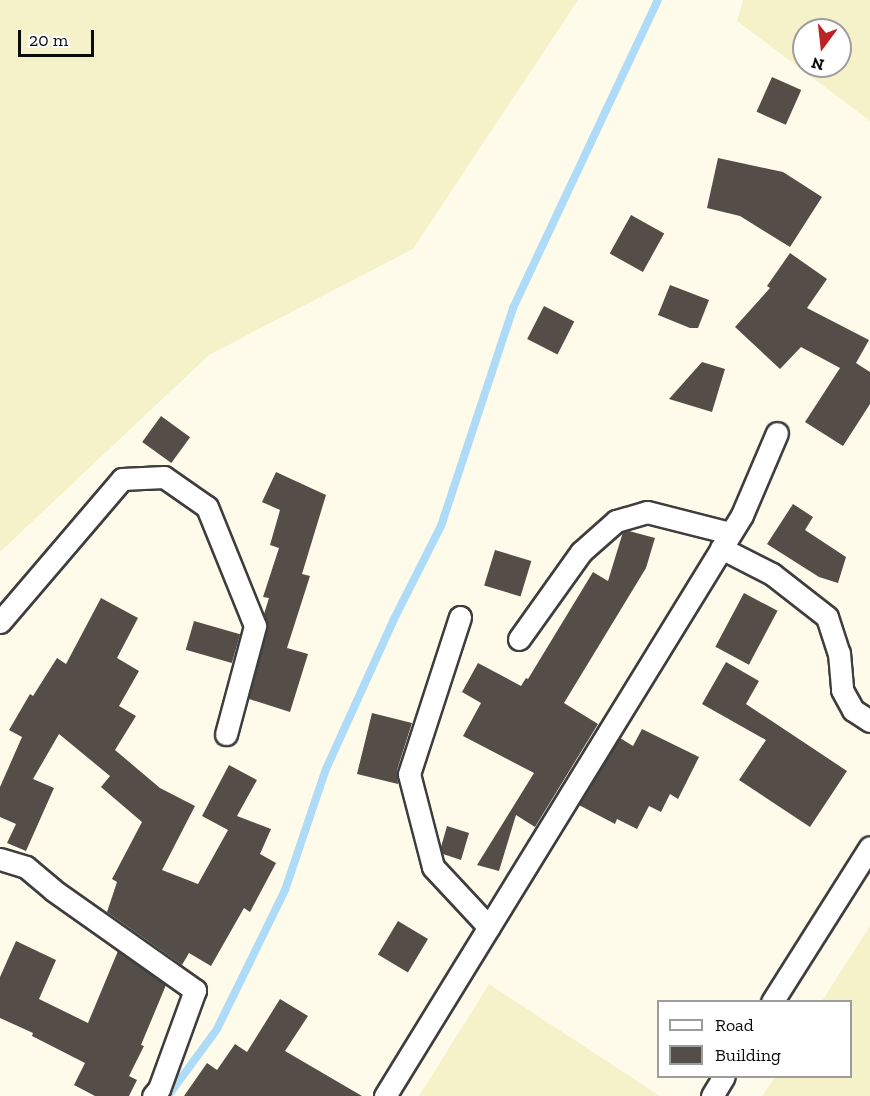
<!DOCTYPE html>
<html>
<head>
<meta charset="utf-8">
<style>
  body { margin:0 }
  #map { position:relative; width:870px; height:1096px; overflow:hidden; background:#fffbea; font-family:"Zilla Slab",serif }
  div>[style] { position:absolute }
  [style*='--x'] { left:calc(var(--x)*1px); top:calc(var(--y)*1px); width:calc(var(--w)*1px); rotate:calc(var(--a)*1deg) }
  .farmland>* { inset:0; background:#f5f2ca }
  .stream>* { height:8px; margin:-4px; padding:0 4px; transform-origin:4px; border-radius:4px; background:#aedbf7 }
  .building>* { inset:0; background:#544d48; transform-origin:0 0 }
  .roads { filter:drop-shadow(2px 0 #3e3e3e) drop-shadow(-2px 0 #3e3e3e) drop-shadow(0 2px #3e3e3e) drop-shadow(0 -2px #3e3e3e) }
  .minor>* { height:21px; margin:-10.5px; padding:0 10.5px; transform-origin:10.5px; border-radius:10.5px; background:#fff }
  span { translate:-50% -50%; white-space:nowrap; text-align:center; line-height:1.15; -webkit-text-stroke:6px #fff; paint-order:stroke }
  .legend { position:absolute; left:657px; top:1000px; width:195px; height:78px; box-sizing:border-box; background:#fff; border:2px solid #9d9d9d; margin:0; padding:8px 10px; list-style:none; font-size:18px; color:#0b0b0b }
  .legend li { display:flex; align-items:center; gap:12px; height:30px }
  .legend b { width:30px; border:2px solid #9d9d9d }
  .north { position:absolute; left:792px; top:18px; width:60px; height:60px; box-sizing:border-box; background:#fff; border:2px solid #9d9d9d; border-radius:50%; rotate:195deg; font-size:16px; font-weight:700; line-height:24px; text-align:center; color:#0b0b0b }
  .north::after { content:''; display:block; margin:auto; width:21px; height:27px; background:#bd2227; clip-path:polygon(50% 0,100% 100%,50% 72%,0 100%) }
  .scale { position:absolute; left:18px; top:30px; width:76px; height:27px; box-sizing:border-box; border:3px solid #0b0b0b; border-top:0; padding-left:8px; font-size:18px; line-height:21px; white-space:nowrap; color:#0b0b0b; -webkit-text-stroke:4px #fff; paint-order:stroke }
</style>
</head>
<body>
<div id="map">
  <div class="farmland">
    <i style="clip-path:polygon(0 0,578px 0,413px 249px,209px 355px,0 552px)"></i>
    <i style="clip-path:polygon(evenodd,743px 0,870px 0,870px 121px,737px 21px,743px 0,804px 30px,840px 30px,840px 66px,804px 66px,804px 30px)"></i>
    <i style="clip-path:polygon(870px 926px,870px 1096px,762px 1096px,775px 1077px,850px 1076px,850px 1002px,822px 1001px)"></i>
    <i style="clip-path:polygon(489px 984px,660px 1096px,419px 1096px)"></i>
  </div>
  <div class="stream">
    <i style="--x:168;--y:1096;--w:83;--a:-53.8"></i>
    <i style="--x:217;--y:1029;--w:155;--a:-63.9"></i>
    <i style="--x:285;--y:890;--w:128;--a:-71.3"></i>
    <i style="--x:326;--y:769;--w:165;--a:-65.6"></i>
    <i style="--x:394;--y:619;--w:104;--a:-63.2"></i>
    <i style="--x:441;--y:526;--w:230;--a:-71.7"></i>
    <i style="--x:513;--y:308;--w:340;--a:-64.8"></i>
  </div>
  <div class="building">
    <i style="left:772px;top:77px;width:32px;height:38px;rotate:24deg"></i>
    <i style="clip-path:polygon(718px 158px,783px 172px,822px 197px,790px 247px,740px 216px,707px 208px)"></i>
    <i style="left:631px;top:215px;width:38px;height:44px;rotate:29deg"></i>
    <i style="clip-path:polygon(790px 253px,827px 279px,807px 308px,869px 340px,856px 363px,870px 372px,870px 404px,843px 446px,805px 422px,840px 368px,801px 347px,780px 369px,735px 327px,770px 288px,767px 286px)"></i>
    <i style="clip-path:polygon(670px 285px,709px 300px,698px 328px,690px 328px,658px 315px)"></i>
    <i style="left:544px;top:306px;width:34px;height:37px;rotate:27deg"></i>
    <i style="clip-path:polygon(702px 362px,725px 369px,712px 412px,669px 399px)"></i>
    <i style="left:161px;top:416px;width:36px;height:32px;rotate:36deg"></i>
    <i style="clip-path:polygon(276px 472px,326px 495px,302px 574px,310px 576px,287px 648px,308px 654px,290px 712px,249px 699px,267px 629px,264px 614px,269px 598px,263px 597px,279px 548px,270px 545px,280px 510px,262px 502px)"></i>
    <i style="clip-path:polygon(793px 504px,813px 517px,805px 530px,846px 557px,838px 583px,819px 577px,767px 544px)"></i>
    <i style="clip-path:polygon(629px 531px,655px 538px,646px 568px,564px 703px,598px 724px,535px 827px,516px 815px,499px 871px,477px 865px,534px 773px,463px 736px,481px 703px,462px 692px,478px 663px,521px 686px,526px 678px,528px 679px,593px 572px,608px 581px,623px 532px)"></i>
    <i style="left:495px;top:550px;width:38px;height:37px;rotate:17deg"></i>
    <i style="left:744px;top:593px;width:38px;height:61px;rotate:28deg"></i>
    <i style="clip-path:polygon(101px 598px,138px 618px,117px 658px,139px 671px,119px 706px,136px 716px,115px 750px,160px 788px,195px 806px,162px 870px,198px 884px,228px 830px,202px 816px,229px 765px,257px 780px,237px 816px,271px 829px,260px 854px,276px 863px,250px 912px,244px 908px,211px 966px,189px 953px,182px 965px,107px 912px,117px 882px,112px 879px,142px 822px,101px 787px,110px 776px,59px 734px,33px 779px,54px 788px,26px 851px,7px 843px,16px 824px,0 817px,0 787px,22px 737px,9px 730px,30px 694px,33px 696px,57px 658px,66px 664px)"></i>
    <i style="left:194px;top:621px;width:48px;height:30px;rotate:16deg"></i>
    <i style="clip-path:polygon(726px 662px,759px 681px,746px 704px,847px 771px,810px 827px,739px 780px,766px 740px,702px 704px)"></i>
    <i style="clip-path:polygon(372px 713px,412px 723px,397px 770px,398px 784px,357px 774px)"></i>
    <i style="clip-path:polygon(642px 729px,699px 757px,678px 799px,670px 794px,661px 812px,649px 806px,637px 829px,617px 819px,615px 824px,579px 805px,620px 738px,633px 746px)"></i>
    <i style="clip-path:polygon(447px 826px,469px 833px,461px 860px,443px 854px,441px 847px)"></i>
    <i style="left:398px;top:921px;width:35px;height:39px;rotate:31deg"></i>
    <i style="clip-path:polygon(16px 941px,56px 960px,39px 999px,88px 1023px,118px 951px,166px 985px,141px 1045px,144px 1046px,129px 1076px,137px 1080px,129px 1096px,95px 1096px,74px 1085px,85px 1063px,32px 1036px,33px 1033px,0 1018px,0 977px)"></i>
    <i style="clip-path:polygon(280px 999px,308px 1016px,285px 1051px,362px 1096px,184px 1096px,207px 1063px,217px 1070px,235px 1044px,247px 1052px)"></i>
  </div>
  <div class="roads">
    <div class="minor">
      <i style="--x:721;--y:548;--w:57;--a:27"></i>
      <i style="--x:772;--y:574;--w:70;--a:38"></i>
      <i style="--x:827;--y:617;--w:38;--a:72"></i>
      <i style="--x:839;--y:653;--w:37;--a:85"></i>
      <i style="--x:842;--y:690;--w:23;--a:61"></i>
      <i style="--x:853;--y:710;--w:20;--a:33"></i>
      <i style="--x:460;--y:617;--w:165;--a:108"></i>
      <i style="--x:409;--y:774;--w:96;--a:75.5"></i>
      <i style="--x:433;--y:867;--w:82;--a:47"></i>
      <i style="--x:0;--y:622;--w:188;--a:-49.5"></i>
      <i style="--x:122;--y:479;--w:42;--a:-2.7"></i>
      <i style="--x:164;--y:477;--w:52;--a:34.9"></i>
      <i style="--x:207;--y:507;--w:128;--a:68"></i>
      <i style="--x:255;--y:626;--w:112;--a:105"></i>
      <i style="--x:519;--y:639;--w:107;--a:-54.5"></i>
      <i style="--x:581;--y:552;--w:47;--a:-41.5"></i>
      <i style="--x:616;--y:521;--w:32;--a:-16"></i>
      <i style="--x:647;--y:512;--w:86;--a:14.2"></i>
      <i style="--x:0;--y:859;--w:27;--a:17"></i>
      <i style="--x:26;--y:867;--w:35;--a:40"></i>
      <i style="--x:53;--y:890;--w:174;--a:35.2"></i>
      <i style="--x:195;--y:990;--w:105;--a:110"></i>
      <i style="--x:159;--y:1089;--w:9;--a:131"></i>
      <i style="--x:772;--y:1002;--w:183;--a:-57.7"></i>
      <i style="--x:385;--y:1096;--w:682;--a:-58.43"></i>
      <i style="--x:742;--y:515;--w:89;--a:-66.9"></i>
      <i style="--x:712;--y:1096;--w:23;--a:-59"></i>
    </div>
  </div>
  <ul class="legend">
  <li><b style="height:8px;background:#fff"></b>Road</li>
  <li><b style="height:16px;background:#544d48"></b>Building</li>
  </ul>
  <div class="north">N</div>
  <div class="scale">20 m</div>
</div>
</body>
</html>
